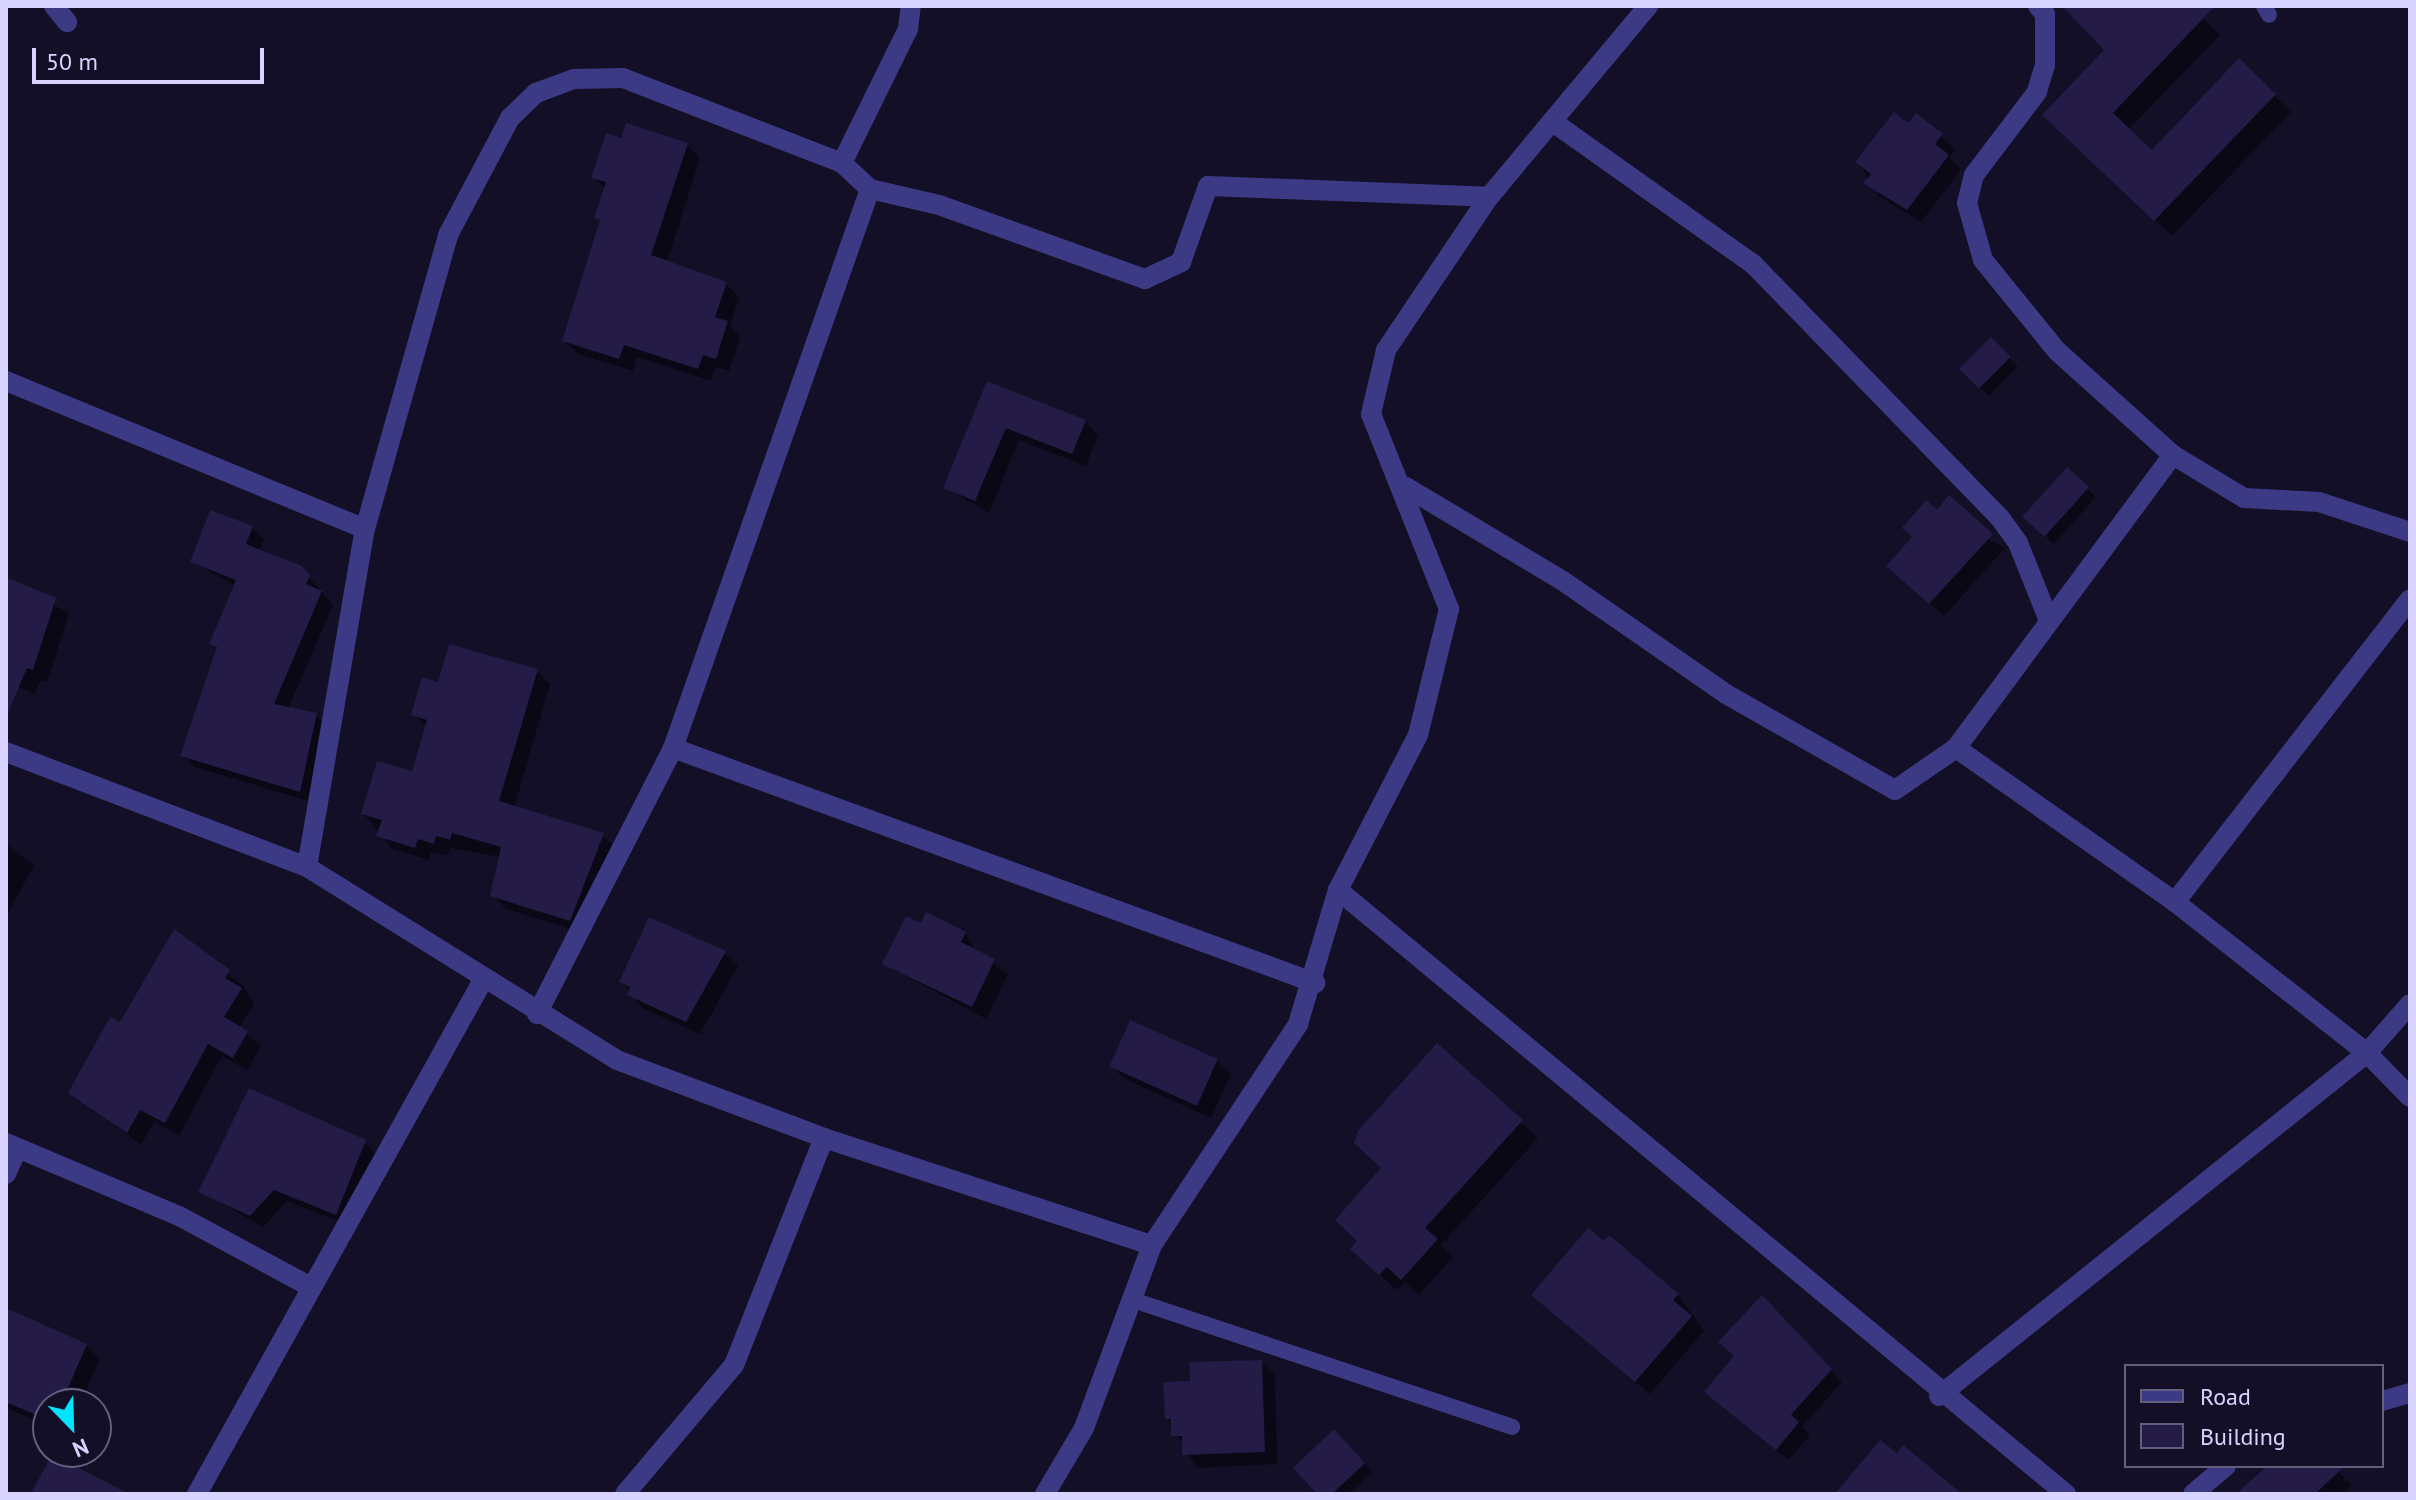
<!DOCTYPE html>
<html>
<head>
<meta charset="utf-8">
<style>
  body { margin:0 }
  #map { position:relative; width:2416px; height:1500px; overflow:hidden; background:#130f26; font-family:"PT Sans",sans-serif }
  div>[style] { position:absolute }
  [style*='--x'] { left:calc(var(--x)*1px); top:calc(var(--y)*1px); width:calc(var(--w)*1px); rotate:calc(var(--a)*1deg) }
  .shadow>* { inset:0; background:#0007; transform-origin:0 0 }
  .building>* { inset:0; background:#241b47; transform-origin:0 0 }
  .service>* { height:16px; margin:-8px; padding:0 8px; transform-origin:8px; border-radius:8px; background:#3d3a85 }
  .minor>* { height:20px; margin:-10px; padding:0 10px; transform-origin:10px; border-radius:10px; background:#3d3a85 }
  span { translate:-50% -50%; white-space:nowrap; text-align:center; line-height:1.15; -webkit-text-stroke:6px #130f26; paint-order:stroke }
  .frame { position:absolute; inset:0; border:8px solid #d9d4ff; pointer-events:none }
  .legend { position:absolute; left:2124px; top:1364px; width:260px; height:104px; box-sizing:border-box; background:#130f26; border:2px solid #625e7d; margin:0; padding:10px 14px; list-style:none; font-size:24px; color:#d9d4ff }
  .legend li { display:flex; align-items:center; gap:16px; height:40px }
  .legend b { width:40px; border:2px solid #625e7d }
  .north { position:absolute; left:32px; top:1388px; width:80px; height:80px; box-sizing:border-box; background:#130f26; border:2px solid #625e7d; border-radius:50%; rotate:157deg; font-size:22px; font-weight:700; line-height:32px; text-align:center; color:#d9d4ff }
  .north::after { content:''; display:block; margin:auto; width:28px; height:36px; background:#00e5ff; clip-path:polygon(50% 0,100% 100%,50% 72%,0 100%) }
  .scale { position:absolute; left:32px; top:48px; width:232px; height:36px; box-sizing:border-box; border:4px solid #d9d4ff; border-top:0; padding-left:10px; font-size:24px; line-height:28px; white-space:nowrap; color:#d9d4ff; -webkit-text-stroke:6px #130f26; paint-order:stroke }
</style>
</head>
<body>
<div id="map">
  <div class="shadow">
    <i style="clip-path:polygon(2064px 6px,2191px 6px,2220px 35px,2128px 130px,2152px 153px,2240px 61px,2291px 112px,2172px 236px,2062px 131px,2107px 50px)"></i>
    <i style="clip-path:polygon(1917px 116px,1955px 149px,1949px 157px,1961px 170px,1921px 222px,1879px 196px,1858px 162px)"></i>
    <i style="clip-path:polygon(622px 140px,687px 145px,700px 158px,666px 265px,726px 284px,739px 297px,730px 326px,740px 337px,729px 371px,716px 367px,711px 381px,637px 357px,633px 371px,578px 354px,564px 341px,601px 223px,606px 189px,593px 177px)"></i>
    <i style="left:1991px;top:340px;width:38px;height:41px;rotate:45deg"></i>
    <i style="clip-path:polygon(988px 383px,1085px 422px,1098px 435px,1086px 466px,1019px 440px,989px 513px,946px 488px)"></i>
    <i style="clip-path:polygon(2067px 470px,2096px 497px,2054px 544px,2031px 523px)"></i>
    <i style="clip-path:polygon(1937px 513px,2005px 548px,1944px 616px,1902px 579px)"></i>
    <i style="clip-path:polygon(252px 528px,264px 540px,259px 551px,301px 568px,333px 605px,288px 709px,316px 715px,328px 727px,312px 802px,195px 767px,183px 755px,218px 650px,211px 643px,236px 586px,193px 562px)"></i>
    <i style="clip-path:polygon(6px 579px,69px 613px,47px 682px,41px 680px,35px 694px,6px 682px)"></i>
    <i style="clip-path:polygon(537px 671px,550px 684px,514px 808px,602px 835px,616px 848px,584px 933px,506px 909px,493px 895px,501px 857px,450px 848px,447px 856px,431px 852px,429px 860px,392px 849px,363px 813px,414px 774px,427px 727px,414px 714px,439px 684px)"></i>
    <i style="clip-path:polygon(6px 844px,34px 865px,6px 917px)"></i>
    <i style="clip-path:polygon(922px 926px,965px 933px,976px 952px,1008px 974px,986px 1019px,884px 964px)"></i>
    <i style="clip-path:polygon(175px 932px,242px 985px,254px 1003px,239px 1028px,261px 1046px,247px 1070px,222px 1056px,179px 1135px,154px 1122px,141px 1145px,70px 1092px,121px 1025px)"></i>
    <i style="clip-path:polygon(724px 953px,738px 966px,700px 1034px,642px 1008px,622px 981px)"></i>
    <i style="clip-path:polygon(1131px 1022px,1217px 1061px,1231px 1074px,1211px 1118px,1125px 1079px,1111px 1066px)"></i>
    <i style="clip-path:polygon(1438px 1046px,1538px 1138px,1441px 1245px,1453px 1257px,1419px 1295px,1405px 1282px,1397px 1290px,1369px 1265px,1359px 1241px)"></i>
    <i style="clip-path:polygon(364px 1142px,376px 1154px,348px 1225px,287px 1201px,263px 1227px,201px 1191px)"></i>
    <i style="clip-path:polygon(1678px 1295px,1704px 1331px,1650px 1394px,1547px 1308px)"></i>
    <i style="clip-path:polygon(1762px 1298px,1842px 1382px,1802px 1427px,1810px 1435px,1789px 1460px,1706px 1392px,1736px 1357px)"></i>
    <i style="clip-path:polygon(6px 1310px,86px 1345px,100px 1359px,80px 1404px,48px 1404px,48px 1426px,6px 1408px)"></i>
    <i style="clip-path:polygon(1261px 1362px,1275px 1375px,1277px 1464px,1197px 1468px,1167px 1419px,1192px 1383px)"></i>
    <i style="clip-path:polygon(1334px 1432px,1372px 1472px,1349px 1494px,1320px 1494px)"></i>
    <i style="clip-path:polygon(2270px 1466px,2333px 1466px,2351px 1485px,2341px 1494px,2239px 1494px)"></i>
  </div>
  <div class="building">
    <i style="clip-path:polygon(2062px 6px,2215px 6px,2113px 113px,2152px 150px,2239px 58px,2276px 94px,2154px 221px,2042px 115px,2104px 50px)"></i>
    <i style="clip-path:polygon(1894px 112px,1908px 123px,1916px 113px,1943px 134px,1935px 144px,1949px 155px,1907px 210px,1863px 183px,1871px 174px,1855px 162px)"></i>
    <i style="clip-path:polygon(626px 123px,688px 143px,651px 255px,727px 282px,715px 317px,728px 321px,716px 359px,703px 355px,698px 369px,624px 345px,619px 359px,562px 341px,600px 220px,594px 218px,606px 182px,591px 178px,606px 133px,621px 138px)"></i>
    <i style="left:1991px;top:337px;width:28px;height:45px;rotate:45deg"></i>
    <i style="clip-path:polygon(987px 381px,1086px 420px,1072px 454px,1006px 428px,975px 501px,943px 488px)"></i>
    <i style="left:2067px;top:467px;width:30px;height:67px;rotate:42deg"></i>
    <i style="clip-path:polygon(1949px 495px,1993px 534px,1929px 604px,1886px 566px,1912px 537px,1902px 528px,1926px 500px,1937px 510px)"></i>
    <i style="clip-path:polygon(210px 510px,253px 526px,246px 544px,302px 566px,310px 575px,306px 584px,322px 591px,274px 704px,317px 713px,300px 792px,180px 756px,217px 647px,209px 644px,236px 580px,190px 562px)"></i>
    <i style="clip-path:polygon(6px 577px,56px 598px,33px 670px,27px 668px,6px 717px)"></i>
    <i style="clip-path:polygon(449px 644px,538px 669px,499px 801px,604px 833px,570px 921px,490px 896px,501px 847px,452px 833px,450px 840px,436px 836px,434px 844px,418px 839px,415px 848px,376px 836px,382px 820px,361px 814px,377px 761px,412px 771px,427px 720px,411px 715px,422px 677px,438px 682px)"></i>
    <i style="clip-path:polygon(926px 912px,966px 932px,961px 942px,995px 959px,972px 1007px,882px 964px,906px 916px,921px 923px)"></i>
    <i style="clip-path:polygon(649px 917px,726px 951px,686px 1022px,627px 995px,630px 987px,619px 982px)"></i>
    <i style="clip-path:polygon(174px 929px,230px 970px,225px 978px,242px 988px,224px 1017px,248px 1031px,233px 1058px,208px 1044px,165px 1123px,140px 1110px,127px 1133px,68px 1093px,110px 1017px,120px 1022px)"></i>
    <i style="left:1130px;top:1020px;width:96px;height:51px;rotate:24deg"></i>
    <i style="clip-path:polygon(1437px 1043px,1523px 1120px,1425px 1228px,1438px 1239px,1401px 1280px,1387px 1267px,1379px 1275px,1350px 1249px,1357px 1241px,1335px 1220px,1381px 1168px,1354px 1143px,1358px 1131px)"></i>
    <i style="clip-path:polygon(249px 1088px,366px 1140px,336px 1215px,274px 1190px,250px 1216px,198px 1192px)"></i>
    <i style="clip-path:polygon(1588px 1228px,1604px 1241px,1609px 1235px,1679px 1294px,1673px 1300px,1692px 1316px,1635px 1382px,1531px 1295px)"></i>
    <i style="clip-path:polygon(1762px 1295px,1832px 1369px,1791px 1415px,1799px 1422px,1776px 1450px,1704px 1392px,1734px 1356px,1718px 1342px)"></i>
    <i style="clip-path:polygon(6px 1308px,87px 1344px,61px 1404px,48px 1404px,48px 1420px,6px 1402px)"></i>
    <i style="clip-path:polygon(1262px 1360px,1265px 1452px,1182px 1455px,1182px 1436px,1171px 1436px,1171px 1419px,1165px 1419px,1163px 1382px,1190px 1381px,1189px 1362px)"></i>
    <i style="clip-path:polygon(1334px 1429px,1365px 1463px,1332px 1494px,1317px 1494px,1293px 1468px)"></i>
    <i style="clip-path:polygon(1880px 1440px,1897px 1453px,1903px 1445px,1962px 1494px,1835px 1494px)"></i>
    <i style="clip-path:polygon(52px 1454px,129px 1494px,31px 1494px)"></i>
    <i style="clip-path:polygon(2267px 1466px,2345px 1466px,2315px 1494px,2236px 1494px)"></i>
  </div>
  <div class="service">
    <i style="--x:2264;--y:6;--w:10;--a:61"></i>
    <i style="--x:1130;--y:1299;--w:403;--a:18.5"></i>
  </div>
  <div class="minor">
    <i style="--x:54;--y:6;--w:21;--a:51"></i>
    <i style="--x:2038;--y:6;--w:11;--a:49"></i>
    <i style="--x:2045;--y:14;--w:51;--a:90"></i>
    <i style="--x:2045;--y:65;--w:28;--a:107"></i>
    <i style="--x:2037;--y:92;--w:104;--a:127.2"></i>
    <i style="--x:1974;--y:175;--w:29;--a:104"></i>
    <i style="--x:1967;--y:203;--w:59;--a:74.3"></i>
    <i style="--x:1983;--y:260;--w:117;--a:50.9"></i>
    <i style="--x:2057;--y:351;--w:156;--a:41.9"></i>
    <i style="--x:2173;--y:455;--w:83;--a:31.2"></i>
    <i style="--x:2244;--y:498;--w:75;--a:3.1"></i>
    <i style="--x:2319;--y:502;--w:96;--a:18.2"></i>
    <i style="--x:1553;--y:122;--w:245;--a:35.4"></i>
    <i style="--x:1753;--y:264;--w:354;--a:45.8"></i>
    <i style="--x:2000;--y:518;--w:31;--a:54"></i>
    <i style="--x:2018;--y:543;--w:81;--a:68.2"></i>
    <i style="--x:842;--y:163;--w:149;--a:-63.8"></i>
    <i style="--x:908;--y:29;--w:23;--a:-83"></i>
    <i style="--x:870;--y:189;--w:71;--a:13.1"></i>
    <i style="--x:939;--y:205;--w:219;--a:19.8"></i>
    <i style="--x:1145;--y:279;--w:40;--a:-25"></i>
    <i style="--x:1181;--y:262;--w:81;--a:-70.4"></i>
    <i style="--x:1208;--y:186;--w:281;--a:2.2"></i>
    <i style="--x:6;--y:381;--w:388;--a:22.4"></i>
    <i style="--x:1406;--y:487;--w:183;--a:30.9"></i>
    <i style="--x:1563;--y:581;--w:198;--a:34.7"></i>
    <i style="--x:1726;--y:694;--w:194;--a:29.6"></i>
    <i style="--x:1895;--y:790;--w:74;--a:-34.5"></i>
    <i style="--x:1956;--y:748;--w:365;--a:-53.5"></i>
    <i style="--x:1956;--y:748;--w:268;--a:35.1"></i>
    <i style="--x:2175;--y:902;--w:244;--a:38.2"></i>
    <i style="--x:2367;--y:1053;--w:62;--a:45.7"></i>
    <i style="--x:6;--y:752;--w:322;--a:20.9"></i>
    <i style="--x:307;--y:867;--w:365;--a:31.9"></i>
    <i style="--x:617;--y:1060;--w:221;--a:20.6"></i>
    <i style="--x:824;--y:1138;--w:345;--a:18.1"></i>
    <i style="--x:307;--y:867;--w:343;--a:-80.3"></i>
    <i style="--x:365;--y:529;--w:305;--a:-74.2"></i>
    <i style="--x:448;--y:235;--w:132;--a:-62.1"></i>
    <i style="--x:510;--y:118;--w:36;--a:-44"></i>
    <i style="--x:536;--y:93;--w:40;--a:-20.2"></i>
    <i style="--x:574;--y:79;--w:49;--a:-1.2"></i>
    <i style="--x:623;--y:78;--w:235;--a:21.2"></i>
    <i style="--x:842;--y:163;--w:38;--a:43"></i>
    <i style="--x:870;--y:189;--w:593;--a:109.41"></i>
    <i style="--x:673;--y:748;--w:684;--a:20.1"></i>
    <i style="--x:1338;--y:890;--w:946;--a:39.68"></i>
    <i style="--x:2175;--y:902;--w:383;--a:-52.2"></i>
    <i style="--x:537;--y:1014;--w:299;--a:-62.9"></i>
    <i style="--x:6;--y:1143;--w:188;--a:22.9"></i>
    <i style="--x:179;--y:1216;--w:148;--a:28.3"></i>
    <i style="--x:6;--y:1174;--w:27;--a:-66"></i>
    <i style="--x:1939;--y:1396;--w:548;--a:-38.71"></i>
    <i style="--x:2367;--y:1053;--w:65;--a:-48.7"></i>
    <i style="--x:2382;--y:1401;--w:29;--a:-16"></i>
    <i style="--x:197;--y:1494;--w:586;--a:-60.9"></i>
    <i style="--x:625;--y:1494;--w:169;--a:-49.8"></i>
    <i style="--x:734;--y:1365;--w:244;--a:-68.4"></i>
    <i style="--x:1045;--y:1494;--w:77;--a:-59.4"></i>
    <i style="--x:1084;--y:1428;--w:195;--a:-69.6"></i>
    <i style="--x:1152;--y:1245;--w:265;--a:-56.5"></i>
    <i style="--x:1298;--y:1024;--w:140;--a:-73.4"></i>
    <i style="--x:1338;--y:890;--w:174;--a:-62.7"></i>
    <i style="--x:1418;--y:735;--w:130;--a:-76.2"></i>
    <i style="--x:1449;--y:609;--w:210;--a:-111.8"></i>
    <i style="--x:1371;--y:414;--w:66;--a:-76.8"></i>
    <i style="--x:1386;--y:350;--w:184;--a:-56.1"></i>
    <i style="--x:1489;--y:197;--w:249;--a:-50.2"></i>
    <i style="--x:2193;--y:1494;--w:43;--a:-40.3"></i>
  </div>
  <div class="frame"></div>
  <ul class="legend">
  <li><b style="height:10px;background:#3d3a85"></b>Road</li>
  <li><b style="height:22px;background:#241b47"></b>Building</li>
  </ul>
  <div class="north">N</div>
  <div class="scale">50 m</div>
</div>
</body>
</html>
